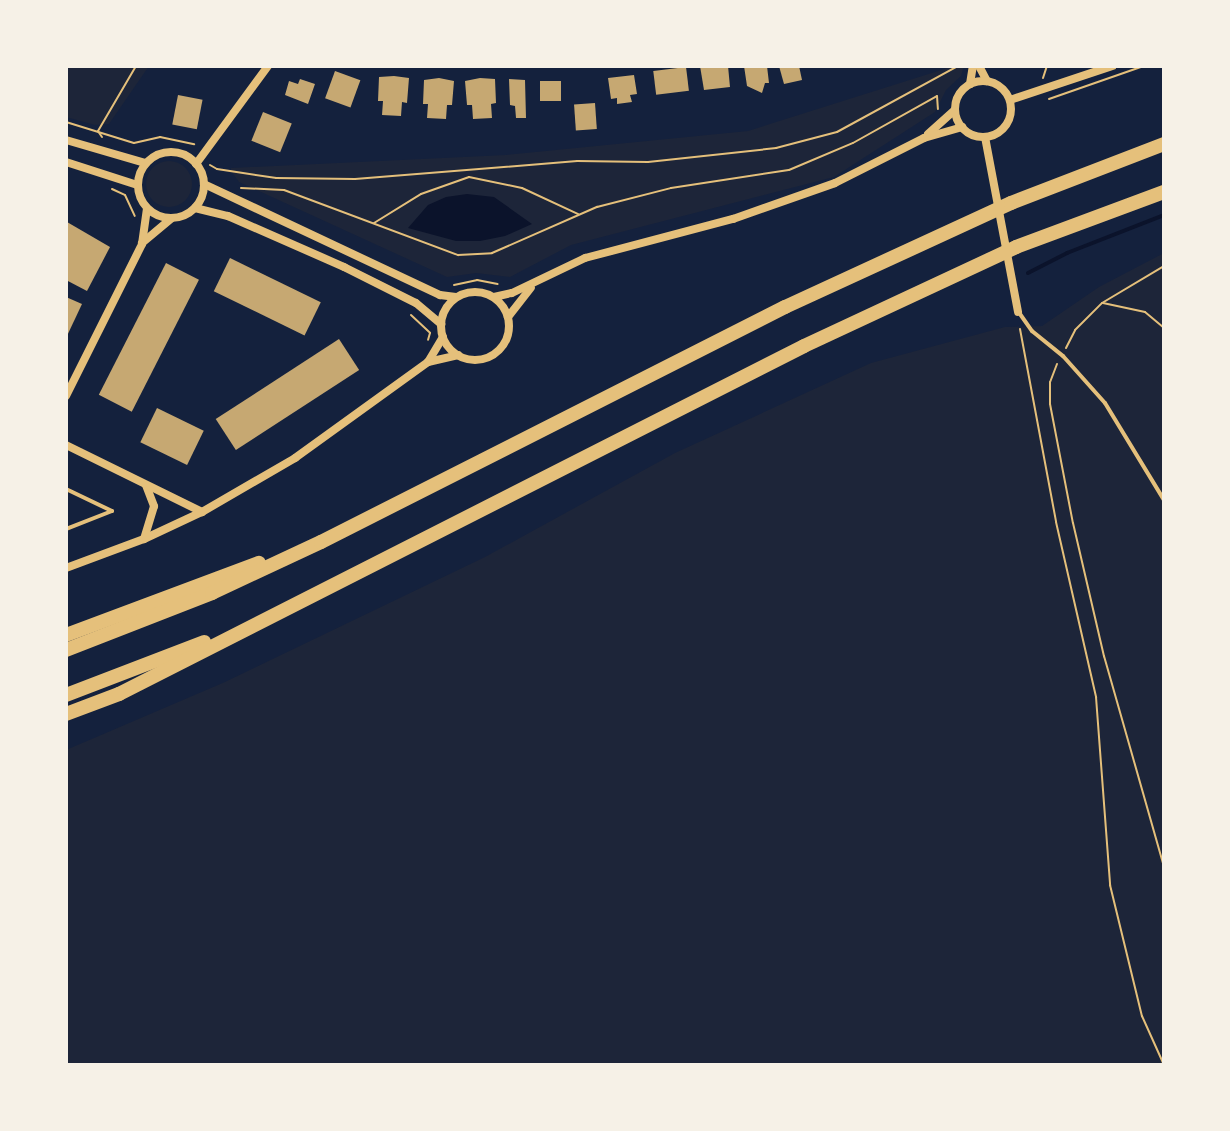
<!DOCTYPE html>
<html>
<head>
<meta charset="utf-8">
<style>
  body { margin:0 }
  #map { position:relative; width:1230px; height:1131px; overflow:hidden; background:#14213d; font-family:Commissioner,sans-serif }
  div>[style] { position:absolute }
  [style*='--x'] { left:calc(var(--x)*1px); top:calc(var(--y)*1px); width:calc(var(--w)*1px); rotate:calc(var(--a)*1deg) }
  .green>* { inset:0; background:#1d2539 }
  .round { border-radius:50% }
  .water>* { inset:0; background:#0b132b }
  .stream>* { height:4px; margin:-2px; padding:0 2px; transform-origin:2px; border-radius:2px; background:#0b132b }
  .building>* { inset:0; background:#c6a872; transform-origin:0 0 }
  .path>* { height:2px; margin:-1px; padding:0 1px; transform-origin:1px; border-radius:1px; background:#e5c07b }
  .service>* { height:4px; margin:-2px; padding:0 2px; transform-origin:2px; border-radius:2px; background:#e5c07b }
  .minor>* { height:8px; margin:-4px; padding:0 4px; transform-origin:4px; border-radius:4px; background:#e5c07b }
  .minor>.ring { margin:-4px; padding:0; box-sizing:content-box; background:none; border:8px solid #e5c07b; border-radius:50% }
  .motorway>* { height:14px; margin:-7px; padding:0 7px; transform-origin:7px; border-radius:7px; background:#e5c07b }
  span { translate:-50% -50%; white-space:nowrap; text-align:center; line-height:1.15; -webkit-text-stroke:8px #f6f1e7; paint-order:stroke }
  .frame { position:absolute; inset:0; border:68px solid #f6f1e7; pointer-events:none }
</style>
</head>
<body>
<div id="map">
  <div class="green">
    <i style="clip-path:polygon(66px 66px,149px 66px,109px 124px,95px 125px,66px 117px)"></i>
    <i style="clip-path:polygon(954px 66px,964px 66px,961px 76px,946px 90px,935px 112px,834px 177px,571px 245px,510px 277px,476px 273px,447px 277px,239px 182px,231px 171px,231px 168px,506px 155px,748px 131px)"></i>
    <i class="round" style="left:146px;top:161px;width:46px;height:46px"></i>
    <i style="clip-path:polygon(1164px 253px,1164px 1065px,66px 1065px,66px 750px,225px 682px,485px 557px,675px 453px,871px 363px,1005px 327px,1042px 326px,1099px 287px)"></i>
  </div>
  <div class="water">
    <i style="clip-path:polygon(467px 194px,494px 197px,532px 224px,505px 236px,480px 241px,456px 241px,408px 228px,428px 205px,446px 197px)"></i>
  </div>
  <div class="stream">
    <i style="--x:1028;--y:273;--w:44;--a:-27.1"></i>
    <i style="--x:1067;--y:253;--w:104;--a:-21.4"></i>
  </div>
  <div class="building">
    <i style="clip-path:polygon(700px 66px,728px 66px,730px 87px,704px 90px)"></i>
    <i style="clip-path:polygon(744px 66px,767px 66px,769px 83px,765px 83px,762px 93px,747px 86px)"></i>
    <i style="clip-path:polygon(779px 66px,799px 66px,802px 80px,784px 84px)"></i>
    <i style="left:686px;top:67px;width:24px;height:33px;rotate:83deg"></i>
    <i style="left:335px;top:71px;width:27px;height:29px;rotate:20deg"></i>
    <i style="clip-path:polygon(634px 75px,637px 94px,630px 95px,632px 102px,617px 104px,617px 98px,611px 99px,608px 78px)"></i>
    <i style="clip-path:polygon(394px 76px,409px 78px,407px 103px,402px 102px,401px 116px,382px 115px,383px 101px,378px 101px,379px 77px)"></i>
    <i style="clip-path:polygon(439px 78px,454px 81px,452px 105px,447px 105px,446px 119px,427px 118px,428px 104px,423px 104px,424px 80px)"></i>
    <i style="clip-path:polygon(480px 78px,495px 79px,496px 103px,491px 104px,492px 118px,473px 119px,472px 105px,467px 105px,465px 81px)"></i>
    <i style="clip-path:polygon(300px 79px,315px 84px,308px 104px,285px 95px,289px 81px,298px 84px)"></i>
    <i style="clip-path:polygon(509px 79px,525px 80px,526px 118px,516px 118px,515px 106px,510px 105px)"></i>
    <i style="left:561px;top:81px;width:20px;height:21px;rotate:90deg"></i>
    <i style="left:178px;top:95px;width:25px;height:30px;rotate:11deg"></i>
    <i style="left:595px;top:103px;width:26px;height:21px;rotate:86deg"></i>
    <i style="left:263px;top:112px;width:31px;height:31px;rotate:22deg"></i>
    <i style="clip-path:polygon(67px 222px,110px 247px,87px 291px,66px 280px)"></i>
    <i style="left:230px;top:258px;width:101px;height:37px;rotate:26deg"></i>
    <i style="left:166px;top:263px;width:37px;height:148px;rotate:27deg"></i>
    <i style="clip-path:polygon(66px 297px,82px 304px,66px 338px)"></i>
    <i style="left:339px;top:339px;width:37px;height:147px;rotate:57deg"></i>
    <i style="left:157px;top:408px;width:52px;height:38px;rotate:26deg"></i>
  </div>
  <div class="path">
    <i style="--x:1043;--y:78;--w:13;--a:-72"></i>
    <i style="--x:1049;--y:99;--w:101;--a:-19.2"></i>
    <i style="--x:66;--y:122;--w:71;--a:17.2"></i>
    <i style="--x:134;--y:143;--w:27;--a:-13"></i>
    <i style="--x:160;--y:137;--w:35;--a:12"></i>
    <i style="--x:102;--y:137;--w:7;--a:-124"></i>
    <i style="--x:98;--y:131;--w:75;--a:-59.7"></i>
    <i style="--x:210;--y:165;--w:8;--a:30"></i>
    <i style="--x:217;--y:169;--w:60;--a:8.7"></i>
    <i style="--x:276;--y:178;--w:79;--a:0.7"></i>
    <i style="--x:355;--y:179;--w:223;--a:-4.6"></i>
    <i style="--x:577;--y:161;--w:71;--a:0.8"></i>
    <i style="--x:648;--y:162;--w:129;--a:-6.2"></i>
    <i style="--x:776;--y:148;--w:63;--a:-14.7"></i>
    <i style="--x:837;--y:132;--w:138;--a:-28.6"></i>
    <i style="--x:241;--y:188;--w:43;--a:2.7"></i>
    <i style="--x:284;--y:190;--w:186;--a:20.5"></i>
    <i style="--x:458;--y:255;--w:34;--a:-3"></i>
    <i style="--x:492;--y:253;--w:115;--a:-23.7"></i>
    <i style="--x:597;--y:207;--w:76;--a:-14.4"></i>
    <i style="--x:671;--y:188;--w:119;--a:-8.7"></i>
    <i style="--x:789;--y:170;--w:69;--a:-22.9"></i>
    <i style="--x:853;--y:143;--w:96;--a:-29.2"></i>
    <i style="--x:937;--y:96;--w:13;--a:86"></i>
    <i style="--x:112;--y:189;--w:14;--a:25"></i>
    <i style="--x:125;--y:195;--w:23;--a:65"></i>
    <i style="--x:374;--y:223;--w:55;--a:-31.7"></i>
    <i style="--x:421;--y:194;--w:51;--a:-19.5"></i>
    <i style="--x:469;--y:177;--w:54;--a:11.7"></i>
    <i style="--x:522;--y:188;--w:62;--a:24.9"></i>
    <i style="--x:454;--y:285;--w:24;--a:-12"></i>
    <i style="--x:477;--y:280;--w:21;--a:11"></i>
    <i style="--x:1103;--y:303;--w:43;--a:12.1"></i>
    <i style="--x:1145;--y:312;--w:25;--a:40"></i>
    <i style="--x:411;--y:315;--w:26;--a:43"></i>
    <i style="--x:430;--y:333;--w:7;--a:106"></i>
    <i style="--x:1020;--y:329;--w:196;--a:79.4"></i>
    <i style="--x:1056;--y:522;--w:180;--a:77.1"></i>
    <i style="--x:1096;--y:697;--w:189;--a:85.7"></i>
    <i style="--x:1110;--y:885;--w:135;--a:76.3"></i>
    <i style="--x:1142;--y:1016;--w:54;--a:65.8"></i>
    <i style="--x:1066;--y:348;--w:20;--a:-63"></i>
    <i style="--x:1075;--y:330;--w:38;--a:-45"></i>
    <i style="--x:1102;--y:303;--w:72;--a:-30.8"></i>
    <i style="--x:1057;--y:364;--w:19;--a:111"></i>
    <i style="--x:1050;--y:382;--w:22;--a:90"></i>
    <i style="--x:1050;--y:404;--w:121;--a:79.1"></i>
    <i style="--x:1073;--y:523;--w:137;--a:76.9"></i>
    <i style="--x:1104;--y:656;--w:218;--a:74.1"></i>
  </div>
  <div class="service">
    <i style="--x:1020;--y:314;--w:21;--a:55"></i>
    <i style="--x:1032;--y:331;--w:40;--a:39"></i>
    <i style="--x:1063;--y:356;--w:63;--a:48.2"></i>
    <i style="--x:1105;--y:403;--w:114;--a:58.7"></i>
    <i style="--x:66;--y:489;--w:51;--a:25.6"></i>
    <i style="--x:112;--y:511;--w:49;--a:158.6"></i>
    <i style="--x:1164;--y:669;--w:5;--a:90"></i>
  </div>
  <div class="minor">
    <i style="--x:979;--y:66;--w:17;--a:62"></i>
    <i class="ring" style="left:955px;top:81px;width:48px;height:48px"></i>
    <i style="--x:970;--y:84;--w:18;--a:-81"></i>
    <i style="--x:1010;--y:100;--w:108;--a:-18.4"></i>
    <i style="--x:928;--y:134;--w:36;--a:-42"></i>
    <i style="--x:985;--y:137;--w:178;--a:79.3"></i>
    <i style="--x:66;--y:140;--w:82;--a:16.2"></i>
    <i class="ring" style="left:138px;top:152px;width:58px;height:58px"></i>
    <i style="--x:66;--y:162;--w:75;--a:17.9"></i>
    <i style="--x:196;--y:164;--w:122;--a:-53.7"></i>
    <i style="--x:204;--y:184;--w:261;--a:25.2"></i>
    <i style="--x:440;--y:295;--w:16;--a:7"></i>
    <i style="--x:195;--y:208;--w:34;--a:14"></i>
    <i style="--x:228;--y:216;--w:127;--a:23.7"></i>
    <i style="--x:344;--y:267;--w:80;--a:26.6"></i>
    <i style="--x:416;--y:303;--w:33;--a:40"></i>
    <i style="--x:142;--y:243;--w:38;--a:-40"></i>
    <i class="ring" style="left:441px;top:292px;width:60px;height:60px"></i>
    <i style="--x:494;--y:297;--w:18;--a:-13"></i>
    <i style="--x:512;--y:293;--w:81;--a:-25.6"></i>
    <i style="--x:585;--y:258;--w:153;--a:-14.8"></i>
    <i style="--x:733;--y:219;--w:108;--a:-19.4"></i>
    <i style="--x:835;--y:183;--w:100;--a:-26.8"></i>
    <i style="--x:924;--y:138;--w:40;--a:-16"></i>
    <i style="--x:508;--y:317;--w:37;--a:-52"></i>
    <i style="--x:428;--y:362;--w:31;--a:-13"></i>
    <i style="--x:66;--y:396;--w:170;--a:-63.4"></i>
    <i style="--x:142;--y:244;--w:35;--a:-82"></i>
    <i style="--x:66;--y:445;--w:152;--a:26.2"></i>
    <i style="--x:144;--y:539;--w:34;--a:-73"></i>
    <i style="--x:154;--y:506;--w:22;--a:-111"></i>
    <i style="--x:66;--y:568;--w:83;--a:-20.4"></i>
    <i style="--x:144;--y:539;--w:64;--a:-25"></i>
    <i style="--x:202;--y:512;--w:108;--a:-30.1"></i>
    <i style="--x:295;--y:458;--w:164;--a:-35.8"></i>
    <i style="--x:428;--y:362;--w:29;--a:-59"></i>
  </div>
  <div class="motorway">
    <i style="--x:66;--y:635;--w:206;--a:-20.5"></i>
    <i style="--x:66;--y:650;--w:157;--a:-21.3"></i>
    <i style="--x:212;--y:593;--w:120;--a:-25.1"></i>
    <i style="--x:321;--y:542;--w:520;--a:-26.86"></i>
    <i style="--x:785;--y:307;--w:249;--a:-24.7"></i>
    <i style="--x:1011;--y:203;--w:164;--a:-21.1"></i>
    <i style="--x:66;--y:695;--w:148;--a:-21"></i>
    <i style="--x:66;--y:714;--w:57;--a:-20.7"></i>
    <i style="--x:119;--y:694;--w:768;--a:-26.93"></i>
    <i style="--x:804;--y:346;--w:234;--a:-25"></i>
    <i style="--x:1016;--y:247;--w:158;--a:-20.4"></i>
  </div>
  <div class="frame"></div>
</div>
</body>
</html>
